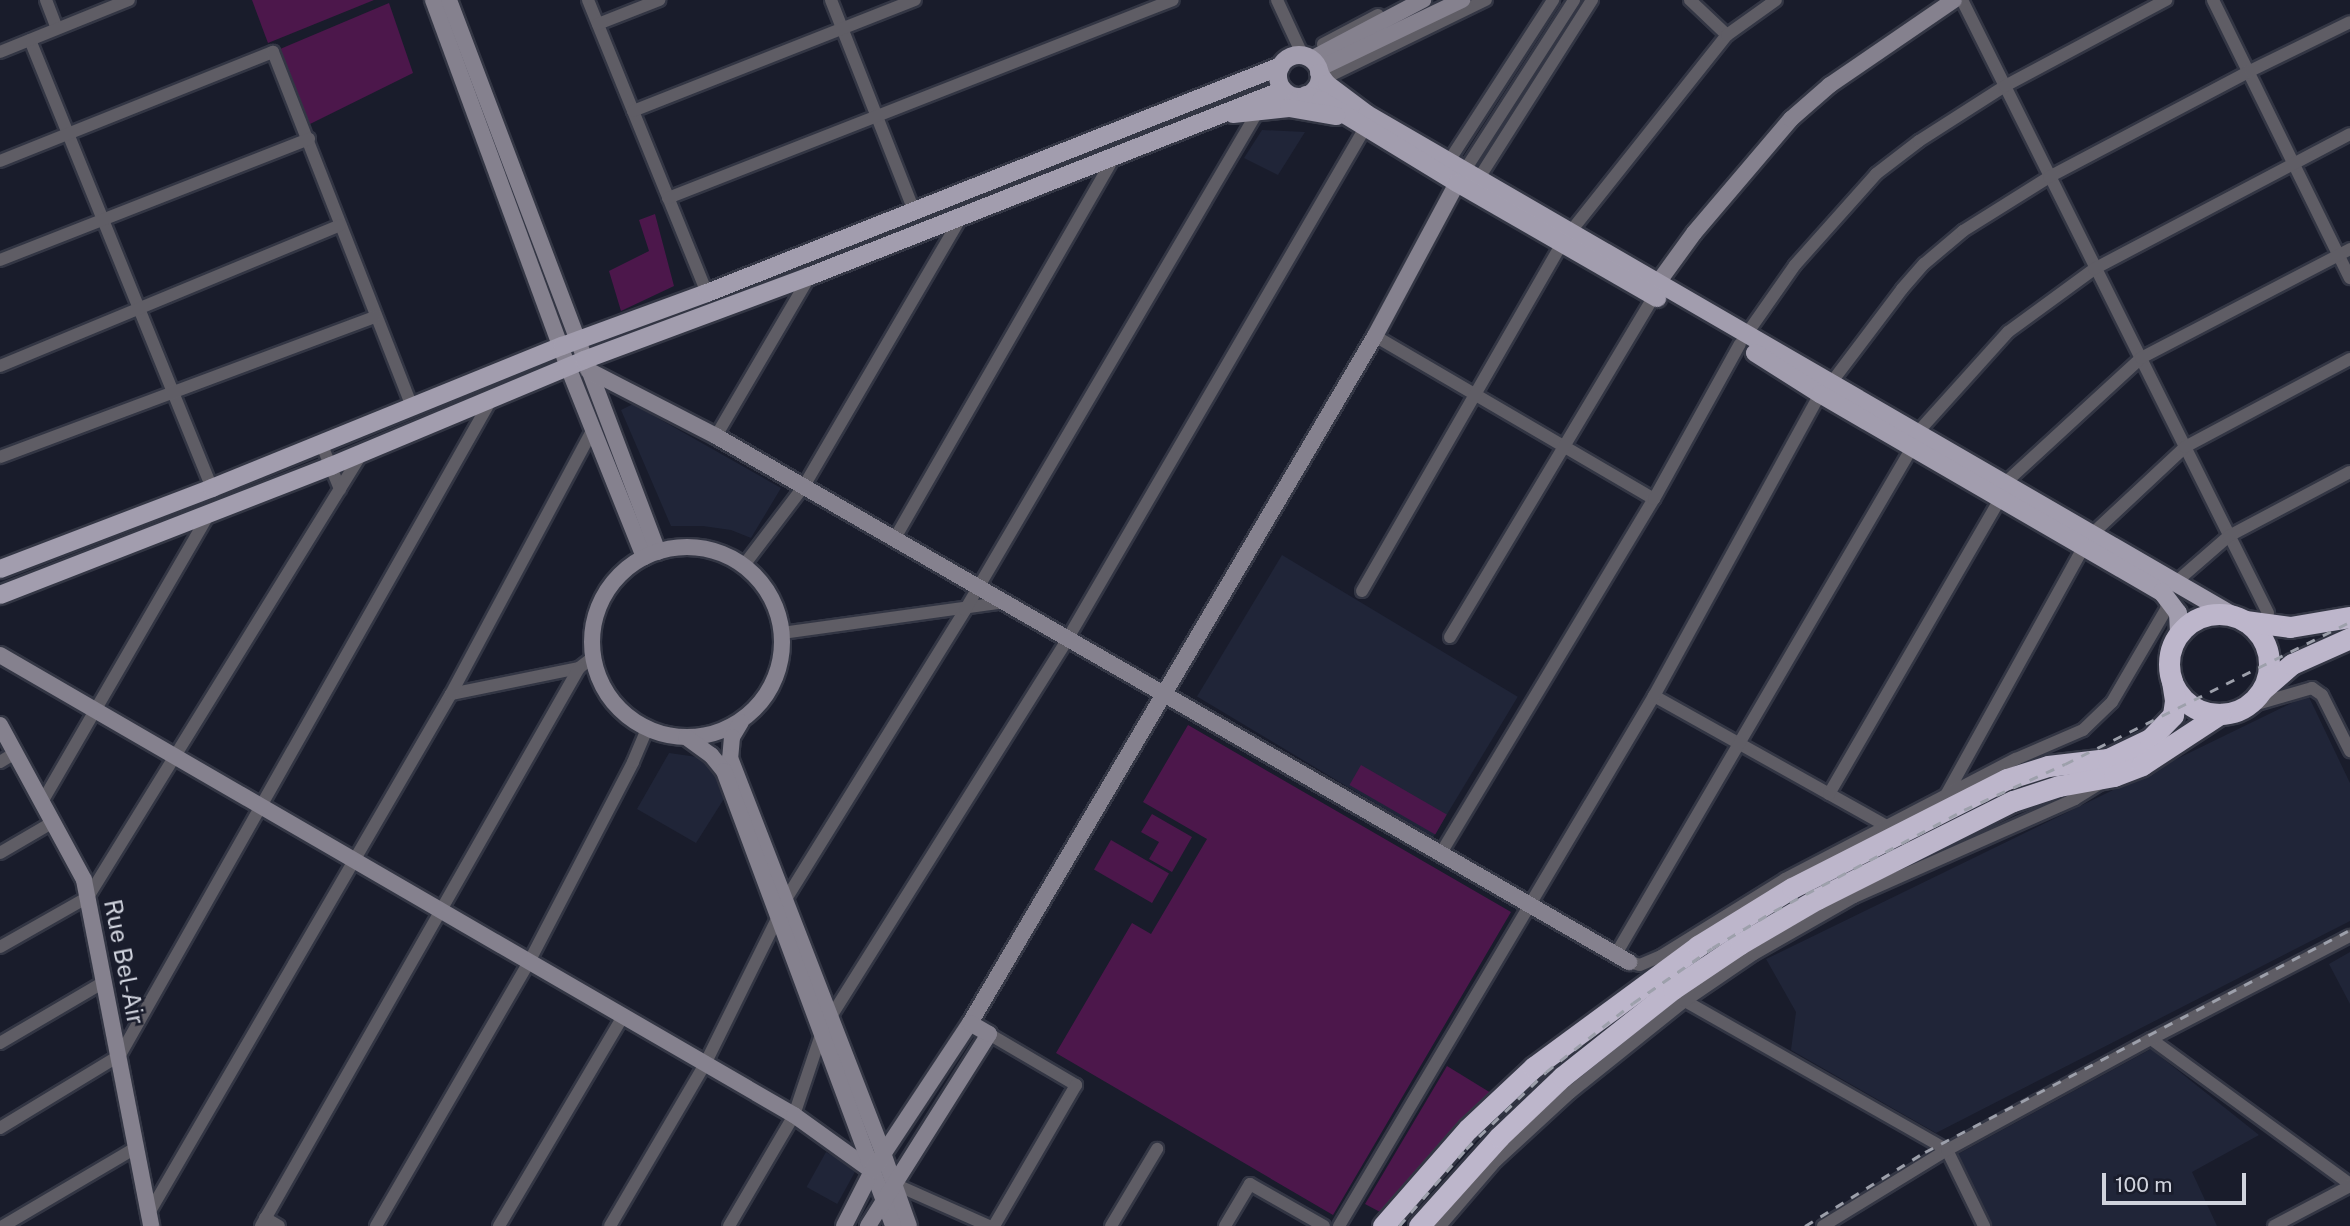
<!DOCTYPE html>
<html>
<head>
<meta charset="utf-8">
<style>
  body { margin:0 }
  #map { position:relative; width:2350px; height:1226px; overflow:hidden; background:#191c2b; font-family:"Public Sans",sans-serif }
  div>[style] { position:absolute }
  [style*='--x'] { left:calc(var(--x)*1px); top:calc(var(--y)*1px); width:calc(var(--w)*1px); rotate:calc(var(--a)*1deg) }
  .built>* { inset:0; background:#202538; transform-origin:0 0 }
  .green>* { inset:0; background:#4c174b; transform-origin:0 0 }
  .roads { filter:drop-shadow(2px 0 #333644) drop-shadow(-2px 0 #333644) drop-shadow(0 2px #333644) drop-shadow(0 -2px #333644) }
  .street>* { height:12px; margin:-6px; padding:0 6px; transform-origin:6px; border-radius:6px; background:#5f5d65 }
  .secondary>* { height:16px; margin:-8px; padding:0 8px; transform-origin:8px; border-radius:8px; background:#85818e }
  .secondary>.ring { margin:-8px; padding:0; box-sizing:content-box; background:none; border:16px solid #85818e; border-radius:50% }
  .primary>* { height:18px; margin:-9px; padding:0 9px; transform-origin:9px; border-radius:9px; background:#a29dae }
  .primary>.ring { margin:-9px; padding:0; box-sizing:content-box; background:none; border:18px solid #a29dae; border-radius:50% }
  .highway>* { height:21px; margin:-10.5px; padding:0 10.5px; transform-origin:10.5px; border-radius:10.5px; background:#bdb6cb }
  .highway>.ring { margin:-10.5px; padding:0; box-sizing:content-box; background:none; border:21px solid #bdb6cb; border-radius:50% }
  .rail>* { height:2.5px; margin-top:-1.25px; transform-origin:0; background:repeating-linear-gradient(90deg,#9da0ab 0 9px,transparent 0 18px) }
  span { translate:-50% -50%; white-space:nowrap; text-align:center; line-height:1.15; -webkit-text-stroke:5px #191c2b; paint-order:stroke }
  .street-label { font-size:24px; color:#d0d3dd }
  .scale { position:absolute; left:2102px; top:1173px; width:144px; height:32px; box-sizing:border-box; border:4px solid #d0d3dd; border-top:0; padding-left:9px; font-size:21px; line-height:24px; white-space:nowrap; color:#d0d3dd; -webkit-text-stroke:5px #191c2b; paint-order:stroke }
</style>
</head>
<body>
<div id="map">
  <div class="built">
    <i style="clip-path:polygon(1262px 130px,1305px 132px,1278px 175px,1244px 158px)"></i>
    <i style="clip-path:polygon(633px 404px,781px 488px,751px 538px,731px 530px,703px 526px,671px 526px,621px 410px)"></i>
    <i style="left:1282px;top:555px;width:275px;height:165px;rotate:31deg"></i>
    <i style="clip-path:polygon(2308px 695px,2350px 783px,2350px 921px,1936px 1133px,1791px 1050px,1796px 1012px,1766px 959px)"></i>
    <i style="clip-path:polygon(669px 753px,704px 758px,714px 765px,727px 794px,696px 843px,637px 809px)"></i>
    <i style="clip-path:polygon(2350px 952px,2350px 1004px,2329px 964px)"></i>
    <i style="clip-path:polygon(2151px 1049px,2259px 1135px,2192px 1172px,2217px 1226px,1985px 1226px,1949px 1159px)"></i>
    <i style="left:826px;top:1152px;width:35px;height:40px;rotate:29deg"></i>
  </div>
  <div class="green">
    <i style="clip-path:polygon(252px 0,374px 0,268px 43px)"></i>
    <i style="clip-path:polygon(389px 3px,413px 73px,308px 125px,273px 52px)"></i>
    <i style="clip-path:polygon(655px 214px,674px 286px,621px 311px,609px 271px,649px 251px,639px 220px)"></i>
    <i style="clip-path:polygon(1188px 725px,1511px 912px,1333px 1215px,1056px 1053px,1132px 923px,1151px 934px,1207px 839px,1143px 802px)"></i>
    <i style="left:1361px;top:765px;width:99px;height:23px;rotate:30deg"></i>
    <i style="clip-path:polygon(1152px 814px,1192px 837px,1172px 872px,1149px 859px,1159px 842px,1141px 832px)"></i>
    <i style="left:1111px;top:840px;width:67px;height:34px;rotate:30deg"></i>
    <i style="clip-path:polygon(1447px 1066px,1491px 1093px,1382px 1213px,1365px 1204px)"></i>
  </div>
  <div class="roads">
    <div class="street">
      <i style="--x:46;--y:0;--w:30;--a:69"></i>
      <i style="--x:588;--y:0;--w:316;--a:67.9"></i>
      <i style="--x:831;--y:0;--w:227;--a:68.5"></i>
      <i style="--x:1277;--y:0;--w:62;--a:65.1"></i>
      <i style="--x:1690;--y:0;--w:51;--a:43.4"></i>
      <i style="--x:1962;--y:0;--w:685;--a:63.47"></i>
      <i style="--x:2213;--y:0;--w:310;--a:63.8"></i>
      <i style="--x:598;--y:24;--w:66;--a:-21.5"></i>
      <i style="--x:30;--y:40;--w:484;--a:67.9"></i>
      <i style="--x:1323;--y:44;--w:62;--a:-27.8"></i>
      <i style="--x:0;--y:52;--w:139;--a:-22"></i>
      <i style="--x:1323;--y:79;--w:181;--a:-25.9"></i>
      <i style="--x:633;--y:111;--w:303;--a:-21.5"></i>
      <i style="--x:0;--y:161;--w:294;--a:-21.8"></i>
      <i style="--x:273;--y:52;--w:381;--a:68.6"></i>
      <i style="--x:1449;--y:161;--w:192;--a:-57.1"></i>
      <i style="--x:1465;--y:170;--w:202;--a:-57.3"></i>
      <i style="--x:1479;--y:178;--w:211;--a:-57.6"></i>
      <i style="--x:668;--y:198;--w:542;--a:-21.41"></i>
      <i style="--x:1571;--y:231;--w:251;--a:-51.5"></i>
      <i style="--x:1727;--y:35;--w:60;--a:-35.5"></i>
      <i style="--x:0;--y:260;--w:332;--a:-21.4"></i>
      <i style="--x:1746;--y:335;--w:85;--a:-55"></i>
      <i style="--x:1795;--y:265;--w:122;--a:-48.3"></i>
      <i style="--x:1876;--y:174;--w:54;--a:-37.5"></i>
      <i style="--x:1919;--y:141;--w:102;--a:-32.6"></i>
      <i style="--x:2005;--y:86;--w:183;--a:-28.1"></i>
      <i style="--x:1375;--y:336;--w:323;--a:30.3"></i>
      <i style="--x:0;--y:366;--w:368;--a:-22.5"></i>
      <i style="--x:1831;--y:383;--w:118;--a:-52.9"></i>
      <i style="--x:1902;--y:289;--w:33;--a:-49"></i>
      <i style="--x:1924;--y:264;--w:51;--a:-40.2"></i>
      <i style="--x:1963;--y:231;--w:102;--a:-32.1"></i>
      <i style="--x:2049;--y:177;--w:227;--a:-27.8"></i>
      <i style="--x:2250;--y:71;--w:111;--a:-26.1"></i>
      <i style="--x:1917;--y:433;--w:136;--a:-48"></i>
      <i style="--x:2008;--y:332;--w:107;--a:-36.2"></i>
      <i style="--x:2094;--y:269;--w:289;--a:-27.8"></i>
      <i style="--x:716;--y:436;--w:186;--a:-59.6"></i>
      <i style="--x:321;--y:443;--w:50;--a:67.6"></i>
      <i style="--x:0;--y:457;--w:400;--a:-20.5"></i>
      <i style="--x:2004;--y:484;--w:186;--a:-42.6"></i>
      <i style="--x:2141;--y:358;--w:236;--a:-27.5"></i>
      <i style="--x:2091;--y:535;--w:129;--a:-43.1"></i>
      <i style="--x:2185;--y:447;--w:187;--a:-28.1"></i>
      <i style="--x:895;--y:538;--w:441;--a:-60.1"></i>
      <i style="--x:744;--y:565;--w:99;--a:-52.8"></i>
      <i style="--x:804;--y:486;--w:313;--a:-59.7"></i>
      <i style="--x:2176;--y:582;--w:70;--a:-41"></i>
      <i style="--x:2229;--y:536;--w:137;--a:-27.9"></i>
      <i style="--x:1362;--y:591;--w:403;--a:-60.1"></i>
      <i style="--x:782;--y:633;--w:225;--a:-7.9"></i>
      <i style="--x:1450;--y:637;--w:397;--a:-59.1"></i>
      <i style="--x:451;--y:694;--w:131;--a:-11.5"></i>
      <i style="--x:579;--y:668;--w:16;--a:-38"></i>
      <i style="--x:1654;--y:696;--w:267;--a:29.2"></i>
      <i style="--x:2243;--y:708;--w:72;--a:-16.2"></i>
      <i style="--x:2312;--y:688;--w:12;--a:35"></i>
      <i style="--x:2322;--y:695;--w:63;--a:63.4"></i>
      <i style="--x:0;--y:762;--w:17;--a:-31"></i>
      <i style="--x:1829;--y:794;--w:343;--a:-59.9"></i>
      <i style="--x:1945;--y:797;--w:287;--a:-61"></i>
      <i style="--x:42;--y:802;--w:335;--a:-59.9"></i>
      <i style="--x:0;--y:853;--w:61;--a:-30.3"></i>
      <i style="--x:1441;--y:853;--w:413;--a:-59"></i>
      <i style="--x:1654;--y:499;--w:177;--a:-61"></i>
      <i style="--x:786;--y:899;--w:340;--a:-58.2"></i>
      <i style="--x:965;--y:610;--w:579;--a:-59.58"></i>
      <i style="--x:0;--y:947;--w:101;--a:-29.6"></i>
      <i style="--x:88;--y:897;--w:522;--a:-58.32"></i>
      <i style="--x:1616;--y:954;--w:588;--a:-59.69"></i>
      <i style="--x:1629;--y:962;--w:11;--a:15"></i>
      <i style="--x:1640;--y:965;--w:23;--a:-23"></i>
      <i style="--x:1661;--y:956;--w:146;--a:-31.8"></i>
      <i style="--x:1785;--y:879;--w:260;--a:-27.5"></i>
      <i style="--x:2016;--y:759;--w:73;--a:-23.4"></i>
      <i style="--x:2083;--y:730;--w:40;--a:-44"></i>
      <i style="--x:2112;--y:702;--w:109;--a:-59.7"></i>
      <i style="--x:2167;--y:608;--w:12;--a:-104"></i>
      <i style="--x:1685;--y:1001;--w:301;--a:29.6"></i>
      <i style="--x:1947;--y:1150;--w:85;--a:64"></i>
      <i style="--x:830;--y:1018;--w:448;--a:-57.9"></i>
      <i style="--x:1068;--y:638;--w:590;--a:-59.79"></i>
      <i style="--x:989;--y:1034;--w:101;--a:30.4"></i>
      <i style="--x:1076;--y:1085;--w:163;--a:120.2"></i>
      <i style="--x:2151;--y:1039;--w:246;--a:36.1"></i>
      <i style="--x:0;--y:1043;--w:121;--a:-30.4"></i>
      <i style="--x:0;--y:1128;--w:140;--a:-31.3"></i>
      <i style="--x:120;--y:1055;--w:755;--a:-60.48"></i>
      <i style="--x:892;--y:1183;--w:106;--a:23.9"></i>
      <i style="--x:149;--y:1213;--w:600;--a:-59.81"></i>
      <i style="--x:451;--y:694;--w:301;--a:-61.8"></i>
      <i style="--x:265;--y:1218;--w:16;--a:30"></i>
      <i style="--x:3;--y:1226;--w:156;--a:-30.5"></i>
      <i style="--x:261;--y:1226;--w:642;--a:-60.32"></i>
      <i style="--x:376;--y:1226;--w:305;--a:-59.9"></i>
      <i style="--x:529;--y:962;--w:225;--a:-62.5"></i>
      <i style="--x:633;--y:762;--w:36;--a:-67"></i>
      <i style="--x:499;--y:1226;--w:244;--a:-59.4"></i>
      <i style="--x:610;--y:1226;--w:188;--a:-59.6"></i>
      <i style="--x:705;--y:1064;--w:162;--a:-63.6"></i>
      <i style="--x:729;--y:1226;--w:129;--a:-59.6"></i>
      <i style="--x:794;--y:1115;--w:84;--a:-71.4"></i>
      <i style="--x:1111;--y:1226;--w:90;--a:-59.1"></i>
      <i style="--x:1225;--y:1226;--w:49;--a:-59.2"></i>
      <i style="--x:1250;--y:1184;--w:85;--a:29.6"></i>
      <i style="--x:1339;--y:1226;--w:617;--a:-59.28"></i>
      <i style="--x:1654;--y:696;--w:345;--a:-61.2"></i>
      <i style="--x:1440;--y:1226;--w:86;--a:-49.3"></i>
      <i style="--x:1496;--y:1161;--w:100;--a:-42.6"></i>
      <i style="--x:1570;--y:1093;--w:147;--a:-38.7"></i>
      <i style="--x:1685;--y:1001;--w:83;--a:-34.3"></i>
      <i style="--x:1754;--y:954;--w:115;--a:-29.7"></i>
      <i style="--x:1854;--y:897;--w:242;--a:-23.9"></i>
      <i style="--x:2075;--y:799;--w:31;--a:-32"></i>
      <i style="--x:1823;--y:1226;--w:145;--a:-31.5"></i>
      <i style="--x:1947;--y:1150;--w:232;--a:-28.6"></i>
      <i style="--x:2151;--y:1039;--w:224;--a:-27.4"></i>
      <i style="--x:2274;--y:1226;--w:86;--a:-27.8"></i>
    </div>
    <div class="secondary">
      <i style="--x:433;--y:0;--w:391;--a:69.8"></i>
      <i style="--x:568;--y:367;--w:205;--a:68.2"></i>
      <i style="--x:449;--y:0;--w:590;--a:69.26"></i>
      <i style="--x:1311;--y:59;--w:127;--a:-27.8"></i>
      <i style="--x:1318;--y:69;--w:160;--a:-25.6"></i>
      <i style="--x:1657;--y:284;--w:63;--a:-54"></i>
      <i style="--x:1694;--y:233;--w:150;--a:-49.6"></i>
      <i style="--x:1791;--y:119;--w:52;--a:-41.1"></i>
      <i style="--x:1830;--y:85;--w:150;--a:-34.4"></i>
      <i style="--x:588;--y:370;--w:144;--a:27.3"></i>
      <i style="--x:716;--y:436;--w:1054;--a:29.95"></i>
      <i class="ring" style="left:592px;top:547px;width:174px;height:174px"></i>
      <i style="--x:0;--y:655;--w:918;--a:30.09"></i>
      <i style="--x:794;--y:1115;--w:96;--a:35.7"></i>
      <i style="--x:741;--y:722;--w:17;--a:121"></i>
      <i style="--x:732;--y:737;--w:21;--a:95"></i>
      <i style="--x:730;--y:758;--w:424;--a:68.8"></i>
      <i style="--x:883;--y:1153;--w:77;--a:70.4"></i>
      <i style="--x:0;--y:725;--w:176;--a:61.5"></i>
      <i style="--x:84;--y:880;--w:352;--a:79"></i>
      <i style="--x:686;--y:737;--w:31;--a:36"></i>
      <i style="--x:711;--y:755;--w:21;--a:51"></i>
      <i style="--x:724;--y:771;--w:485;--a:69.6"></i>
      <i style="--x:844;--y:1226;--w:62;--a:-63"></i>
      <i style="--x:872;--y:1171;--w:178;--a:-56.5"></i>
      <i style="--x:970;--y:1023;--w:797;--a:-59.48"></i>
      <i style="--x:1375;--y:336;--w:174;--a:-61.8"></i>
      <i style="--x:868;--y:1226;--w:227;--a:-57.8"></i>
      <i style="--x:989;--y:1034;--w:22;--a:-150"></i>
    </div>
    <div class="primary">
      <i class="ring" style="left:1278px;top:55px;width:24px;height:24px"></i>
      <i style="--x:1319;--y:73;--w:14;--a:54"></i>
      <i style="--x:1327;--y:84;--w:50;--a:36.9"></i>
      <i style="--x:1367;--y:114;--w:1003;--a:30.09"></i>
      <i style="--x:1306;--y:95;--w:16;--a:18"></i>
      <i style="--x:1321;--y:100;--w:159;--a:31.4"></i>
      <i style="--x:1457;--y:183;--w:231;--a:29.9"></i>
      <i style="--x:1233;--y:114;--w:56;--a:-6.1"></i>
      <i style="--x:1289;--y:108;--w:48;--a:9.7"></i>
      <i style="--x:1755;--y:353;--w:77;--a:32.2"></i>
      <i style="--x:1820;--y:394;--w:395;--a:30.1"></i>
      <i style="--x:2162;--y:592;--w:26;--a:53"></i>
      <i style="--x:2178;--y:613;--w:22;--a:87"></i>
      <i style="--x:0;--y:569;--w:227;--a:-20.9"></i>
      <i style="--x:212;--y:488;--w:378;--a:-22.1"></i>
      <i style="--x:562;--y:346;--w:154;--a:-20.1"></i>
      <i style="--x:707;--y:293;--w:617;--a:-21.58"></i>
      <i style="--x:0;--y:595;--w:355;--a:-21.3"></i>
      <i style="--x:331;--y:466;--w:274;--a:-22.7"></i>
      <i style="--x:584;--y:360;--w:241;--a:-20.4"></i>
      <i style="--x:810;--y:276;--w:508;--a:-21.47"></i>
    </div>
    <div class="highway">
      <i class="ring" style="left:2169px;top:614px;width:79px;height:79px"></i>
      <i style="--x:2245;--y:621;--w:45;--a:7.6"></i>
      <i style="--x:2290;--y:627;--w:61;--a:-9.5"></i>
      <i style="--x:2263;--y:689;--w:38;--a:-41"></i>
      <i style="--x:2292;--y:664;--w:64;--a:-24.1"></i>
      <i style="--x:1383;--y:1226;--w:129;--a:-48.8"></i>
      <i style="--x:1468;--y:1129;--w:91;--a:-43.2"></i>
      <i style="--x:1534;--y:1067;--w:204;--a:-36.4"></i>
      <i style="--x:1698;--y:946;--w:110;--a:-31.7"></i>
      <i style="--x:1792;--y:888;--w:241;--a:-26.9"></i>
      <i style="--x:2007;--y:779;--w:43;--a:-17.6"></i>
      <i style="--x:2048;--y:766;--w:60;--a:-6.7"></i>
      <i style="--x:2108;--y:759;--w:47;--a:-25.5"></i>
      <i style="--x:2150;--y:739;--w:33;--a:-46"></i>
      <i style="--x:2173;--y:715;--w:15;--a:-82"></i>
      <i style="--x:2175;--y:700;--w:19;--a:-99"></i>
      <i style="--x:1419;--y:1226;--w:120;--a:-48"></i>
      <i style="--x:1499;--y:1137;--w:87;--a:-43.6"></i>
      <i style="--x:1562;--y:1077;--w:142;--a:-38.4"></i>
      <i style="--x:1673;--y:989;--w:81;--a:-33.9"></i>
      <i style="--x:1740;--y:944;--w:89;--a:-30.3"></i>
      <i style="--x:1817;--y:899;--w:219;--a:-26.6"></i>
      <i style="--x:2013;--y:801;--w:48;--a:-18.1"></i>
      <i style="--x:2059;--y:786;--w:56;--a:-10.3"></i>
      <i style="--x:2114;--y:776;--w:30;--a:-21"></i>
      <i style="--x:2142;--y:765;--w:93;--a:-33.2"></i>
    </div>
  </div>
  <div class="rail">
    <i style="--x:1399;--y:1226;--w:102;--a:-49"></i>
    <i style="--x:1466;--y:1149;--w:111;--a:-43.9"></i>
    <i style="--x:1546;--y:1072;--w:111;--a:-38.4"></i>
    <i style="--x:1633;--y:1003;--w:96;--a:-34.8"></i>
    <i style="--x:1712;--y:948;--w:72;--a:-30.8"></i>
    <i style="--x:1774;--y:911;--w:215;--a:-28"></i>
    <i style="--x:1964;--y:810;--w:111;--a:-24.5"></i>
    <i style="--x:2065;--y:764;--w:318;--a:-26.5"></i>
    <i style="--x:1805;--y:1226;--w:141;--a:-31.7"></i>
    <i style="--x:1925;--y:1152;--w:479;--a:-27.6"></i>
  </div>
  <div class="street-label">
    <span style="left:124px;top:962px;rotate:79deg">Rue Bel-Air</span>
  </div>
  <div class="scale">100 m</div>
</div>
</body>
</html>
